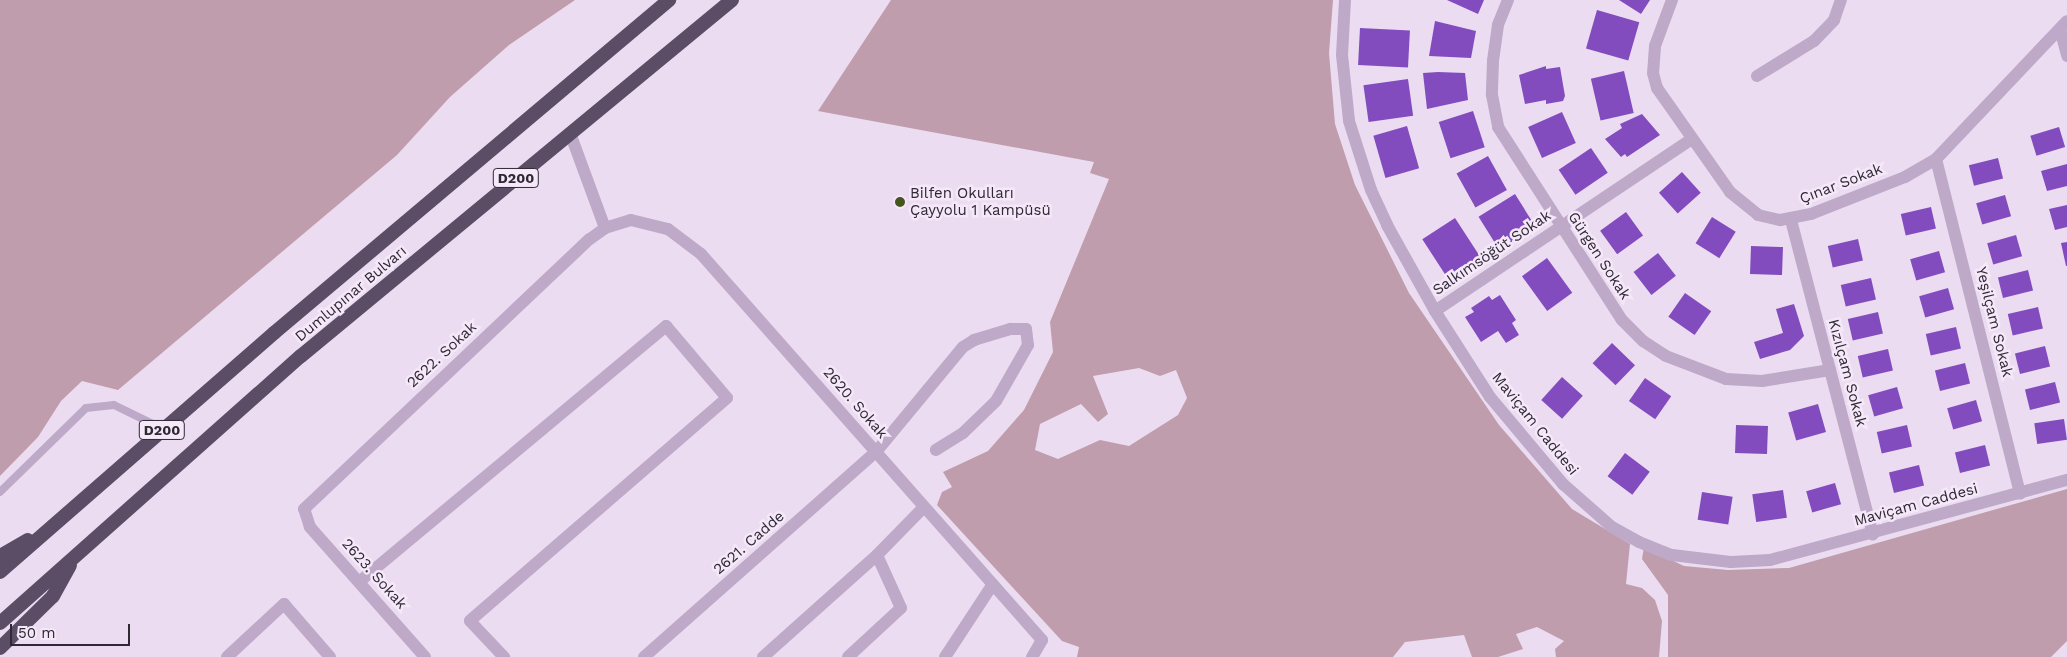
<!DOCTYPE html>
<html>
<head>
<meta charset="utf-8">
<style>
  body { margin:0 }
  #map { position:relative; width:2067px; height:657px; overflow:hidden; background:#ecdcf1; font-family:"Work Sans",sans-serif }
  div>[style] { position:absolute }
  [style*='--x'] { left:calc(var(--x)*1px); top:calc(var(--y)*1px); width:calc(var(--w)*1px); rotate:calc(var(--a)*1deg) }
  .green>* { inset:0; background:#bf9dac }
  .building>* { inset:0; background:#824cbf; transform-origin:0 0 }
  .service>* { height:8px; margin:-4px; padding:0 4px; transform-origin:4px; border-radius:4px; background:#bea9c8 }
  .minor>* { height:12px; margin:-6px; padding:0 6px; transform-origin:6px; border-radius:6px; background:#bea9c8 }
  .trunk>* { height:14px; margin:-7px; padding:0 7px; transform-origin:7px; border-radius:7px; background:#5b4d66 }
  .dots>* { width:14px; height:14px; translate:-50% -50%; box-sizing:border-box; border:2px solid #f5e8f8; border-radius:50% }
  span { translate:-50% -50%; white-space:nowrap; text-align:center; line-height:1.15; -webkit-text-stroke:5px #f5e8f8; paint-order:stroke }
  .shield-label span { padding:1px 4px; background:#f5e8f8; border:1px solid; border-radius:4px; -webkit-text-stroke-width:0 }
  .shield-label { font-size:14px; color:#2f2835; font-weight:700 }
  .street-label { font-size:15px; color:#2f2835 }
  .poi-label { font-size:15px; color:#2f2835 }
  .left { translate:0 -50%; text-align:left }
  .scale { position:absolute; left:10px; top:624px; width:120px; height:22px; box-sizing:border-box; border:2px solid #2f2835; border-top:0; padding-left:6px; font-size:15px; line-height:18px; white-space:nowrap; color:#2f2835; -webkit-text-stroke:4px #f5e8f8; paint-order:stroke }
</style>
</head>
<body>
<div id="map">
  <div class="green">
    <i style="clip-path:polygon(0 0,575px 0,509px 45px,450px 97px,397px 155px,118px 390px,82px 381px,61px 401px,38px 437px,0 476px)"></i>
    <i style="clip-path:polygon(evenodd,891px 0,1333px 0,1329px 53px,1335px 124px,1355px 185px,1409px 293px,1499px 425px,1572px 509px,1630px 544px,1626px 584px,1642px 588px,1655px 600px,1662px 621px,1659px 657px,1556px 657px,1555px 649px,1564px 641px,1537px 627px,1516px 634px,1523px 649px,1498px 657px,1472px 657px,1464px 635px,1405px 642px,1393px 657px,1077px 657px,1079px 647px,1062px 641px,937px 505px,942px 492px,952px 487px,943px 472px,988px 451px,1024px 410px,1053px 352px,1050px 322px,1109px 179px,1090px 173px,1094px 162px,818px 111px,891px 0,1139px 368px,1160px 376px,1176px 370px,1187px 398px,1178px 415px,1129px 446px,1100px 440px,1058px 459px,1035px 450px,1040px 424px,1081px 404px,1098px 422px,1108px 414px,1093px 376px,1139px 368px)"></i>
    <i style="clip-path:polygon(2067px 489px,2067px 641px,2051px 657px,1668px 657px,1668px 595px,1642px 559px,1644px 547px,1684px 566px,1728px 570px,1789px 568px)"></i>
  </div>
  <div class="building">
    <i style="clip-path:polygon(1447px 0,1484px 0,1478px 14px)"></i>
    <i style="clip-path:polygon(1619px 0,1650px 0,1641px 14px)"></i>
    <i style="left:1597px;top:10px;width:44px;height:40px;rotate:16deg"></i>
    <i style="clip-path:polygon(1435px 21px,1476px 31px,1471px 58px,1429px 56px)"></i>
    <i style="left:1360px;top:28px;width:50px;height:37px;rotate:3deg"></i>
    <i style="clip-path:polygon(1546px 66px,1546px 69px,1560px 67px,1565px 96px,1563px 101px,1546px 104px,1546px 100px,1525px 104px,1519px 75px)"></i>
    <i style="left:1624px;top:71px;width:43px;height:34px;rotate:77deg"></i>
    <i style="clip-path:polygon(1438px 72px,1465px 73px,1468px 100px,1427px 109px,1423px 73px)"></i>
    <i style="left:1408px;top:79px;width:37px;height:45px;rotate:82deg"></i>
    <i style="left:1473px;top:111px;width:38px;height:36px;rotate:72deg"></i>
    <i style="left:1562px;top:112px;width:34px;height:37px;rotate:66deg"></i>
    <i style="clip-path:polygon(1642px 114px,1660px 135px,1627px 157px,1625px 154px,1621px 157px,1605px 139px,1622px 128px,1620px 124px)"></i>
    <i style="left:1407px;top:126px;width:44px;height:35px;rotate:74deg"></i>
    <i style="left:2059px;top:127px;width:21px;height:30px;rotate:73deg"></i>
    <i style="left:1591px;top:148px;width:30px;height:39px;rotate:56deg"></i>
    <i style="left:1488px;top:156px;width:39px;height:36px;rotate:61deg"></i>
    <i style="left:1998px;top:158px;width:21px;height:30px;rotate:76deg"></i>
    <i style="clip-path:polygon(2067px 164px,2067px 186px,2047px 191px,2041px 171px)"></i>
    <i style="left:1682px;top:172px;width:28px;height:31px;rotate:48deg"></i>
    <i style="left:1515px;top:194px;width:39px;height:43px;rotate:58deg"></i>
    <i style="left:2005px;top:195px;width:22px;height:30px;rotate:74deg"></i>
    <i style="clip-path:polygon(2067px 205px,2067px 227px,2055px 230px,2049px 209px)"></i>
    <i style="left:1931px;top:207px;width:22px;height:31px;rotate:77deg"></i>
    <i style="left:1626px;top:212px;width:29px;height:32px;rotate:54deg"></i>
    <i style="left:1712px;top:217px;width:28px;height:31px;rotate:32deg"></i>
    <i style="left:1455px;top:218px;width:53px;height:39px;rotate:57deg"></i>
    <i style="left:2016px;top:235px;width:22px;height:30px;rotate:74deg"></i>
    <i style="left:1858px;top:239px;width:22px;height:31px;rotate:77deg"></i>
    <i style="clip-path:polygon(2067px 242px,2067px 266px,2066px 266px,2061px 243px)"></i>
    <i style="left:1751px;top:246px;width:32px;height:28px;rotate:2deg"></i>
    <i style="left:1939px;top:251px;width:22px;height:30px;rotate:74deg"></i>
    <i style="left:1658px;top:253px;width:29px;height:31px;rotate:52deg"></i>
    <i style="left:1547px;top:258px;width:43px;height:31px;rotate:54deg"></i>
    <i style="left:2028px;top:270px;width:21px;height:31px;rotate:76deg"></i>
    <i style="left:1871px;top:278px;width:22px;height:31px;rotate:77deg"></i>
    <i style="left:1948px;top:288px;width:22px;height:30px;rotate:74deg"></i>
    <i style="left:1685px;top:293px;width:32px;height:29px;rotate:35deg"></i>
    <i style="clip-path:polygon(1500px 295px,1516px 320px,1512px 323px,1519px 335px,1506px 343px,1498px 331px,1481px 342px,1465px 317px,1474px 312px,1471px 308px,1489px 296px,1492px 300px)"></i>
    <i style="clip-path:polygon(1794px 304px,1804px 336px,1790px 350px,1760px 359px,1754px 342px,1783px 333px,1776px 309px)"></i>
    <i style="left:2038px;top:307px;width:22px;height:31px;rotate:77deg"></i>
    <i style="left:1878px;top:312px;width:22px;height:31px;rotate:77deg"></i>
    <i style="left:1956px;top:327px;width:22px;height:31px;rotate:77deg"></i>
    <i style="left:1612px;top:343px;width:32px;height:28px;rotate:44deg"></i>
    <i style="left:2045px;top:346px;width:21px;height:31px;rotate:76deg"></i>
    <i style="left:1888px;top:349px;width:22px;height:31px;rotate:77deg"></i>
    <i style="left:1965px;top:363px;width:21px;height:31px;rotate:76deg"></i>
    <i style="left:1562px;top:377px;width:28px;height:31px;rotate:42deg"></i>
    <i style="left:1645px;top:378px;width:32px;height:28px;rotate:35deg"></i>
    <i style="left:2055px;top:382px;width:21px;height:31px;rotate:76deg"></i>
    <i style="left:1897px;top:387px;width:22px;height:30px;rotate:74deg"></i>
    <i style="left:1976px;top:400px;width:22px;height:30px;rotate:74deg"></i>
    <i style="left:1818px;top:404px;width:29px;height:31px;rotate:74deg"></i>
    <i style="left:2064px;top:419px;width:21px;height:30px;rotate:82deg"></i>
    <i style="left:1736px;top:425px;width:32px;height:28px;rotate:2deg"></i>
    <i style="left:1907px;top:425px;width:22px;height:31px;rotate:77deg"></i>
    <i style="left:1985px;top:445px;width:21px;height:31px;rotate:76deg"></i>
    <i style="left:1625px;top:453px;width:31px;height:29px;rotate:37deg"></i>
    <i style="left:1919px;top:465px;width:21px;height:31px;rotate:76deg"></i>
    <i style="left:1835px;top:483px;width:22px;height:30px;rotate:74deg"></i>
    <i style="left:1783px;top:490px;width:28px;height:31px;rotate:82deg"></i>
    <i style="left:1702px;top:492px;width:31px;height:28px;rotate:9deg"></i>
  </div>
  <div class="service">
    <i style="--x:0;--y:492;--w:120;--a:-44.3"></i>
    <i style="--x:86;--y:408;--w:28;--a:-6"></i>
    <i style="--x:114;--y:405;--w:55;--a:26.1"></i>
  </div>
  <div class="minor">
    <i style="--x:1345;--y:0;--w:55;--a:93.1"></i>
    <i style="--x:1342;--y:55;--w:66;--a:83.9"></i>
    <i style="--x:1349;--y:121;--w:72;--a:72.3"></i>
    <i style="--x:1371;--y:190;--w:38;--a:65"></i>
    <i style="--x:1387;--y:225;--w:98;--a:60.8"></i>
    <i style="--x:1435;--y:311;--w:102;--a:57.4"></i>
    <i style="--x:1490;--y:397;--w:114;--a:50"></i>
    <i style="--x:1563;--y:484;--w:65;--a:41.3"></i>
    <i style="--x:1612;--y:527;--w:31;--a:29"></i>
    <i style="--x:1639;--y:542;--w:35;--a:22"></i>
    <i style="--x:1672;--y:555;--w:59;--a:6.8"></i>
    <i style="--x:1731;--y:562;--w:39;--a:-3"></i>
    <i style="--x:1770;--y:560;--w:308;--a:-15.1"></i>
    <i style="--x:1508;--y:0;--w:27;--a:112"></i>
    <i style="--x:1498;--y:25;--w:36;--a:98"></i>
    <i style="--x:1493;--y:61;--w:34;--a:92"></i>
    <i style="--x:1492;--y:95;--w:33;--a:79"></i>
    <i style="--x:1498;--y:127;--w:229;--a:57.3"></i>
    <i style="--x:1622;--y:320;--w:30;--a:45"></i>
    <i style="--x:1643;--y:341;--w:27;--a:33"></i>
    <i style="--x:1666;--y:356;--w:64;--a:21"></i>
    <i style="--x:1726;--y:379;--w:36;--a:3"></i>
    <i style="--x:1762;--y:381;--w:69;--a:-9.2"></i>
    <i style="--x:1672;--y:0;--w:49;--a:110.3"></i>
    <i style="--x:1655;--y:46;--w:27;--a:94"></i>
    <i style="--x:1653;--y:73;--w:16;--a:75"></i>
    <i style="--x:1657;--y:88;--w:127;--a:54.9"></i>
    <i style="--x:1730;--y:192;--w:36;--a:39"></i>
    <i style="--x:1758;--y:215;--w:23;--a:13"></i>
    <i style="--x:1780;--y:220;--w:32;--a:-11"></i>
    <i style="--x:1811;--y:214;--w:101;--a:-21.5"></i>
    <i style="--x:1905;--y:177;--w:36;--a:-30"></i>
    <i style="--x:1936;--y:159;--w:190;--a:-46.5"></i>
    <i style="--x:2060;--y:29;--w:28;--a:75"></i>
    <i style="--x:1757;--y:76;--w:67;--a:-31.6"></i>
    <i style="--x:1814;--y:41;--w:29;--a:-46"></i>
    <i style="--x:1834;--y:20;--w:21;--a:-71"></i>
    <i style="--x:570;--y:133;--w:101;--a:69.8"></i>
    <i style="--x:1936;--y:159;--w:345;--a:75.9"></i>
    <i style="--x:1791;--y:220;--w:325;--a:75.4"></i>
    <i style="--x:1435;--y:311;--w:309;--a:-33.8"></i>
    <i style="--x:359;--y:582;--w:400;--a:-39.8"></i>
    <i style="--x:666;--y:326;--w:94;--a:49.7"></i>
    <i style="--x:727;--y:398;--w:340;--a:139.1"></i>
    <i style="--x:470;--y:621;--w:50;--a:46.6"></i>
    <i style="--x:227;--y:657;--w:78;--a:-42.9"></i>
    <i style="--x:284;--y:604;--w:70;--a:49"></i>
    <i style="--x:425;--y:657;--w:174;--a:-131.5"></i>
    <i style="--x:310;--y:527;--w:19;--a:-108"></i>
    <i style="--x:304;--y:509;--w:393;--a:-43.4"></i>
    <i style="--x:590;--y:239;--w:19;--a:-36"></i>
    <i style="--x:605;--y:228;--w:27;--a:-17"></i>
    <i style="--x:631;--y:220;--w:38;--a:14"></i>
    <i style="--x:668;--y:229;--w:41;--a:37.1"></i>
    <i style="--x:701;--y:254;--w:515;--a:48.54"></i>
    <i style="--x:1042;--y:640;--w:20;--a:120"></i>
    <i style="--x:644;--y:657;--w:310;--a:-41.5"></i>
    <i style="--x:876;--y:452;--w:136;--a:-50.4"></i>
    <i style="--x:963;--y:347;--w:13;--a:-32"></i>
    <i style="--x:974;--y:340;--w:38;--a:-17"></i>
    <i style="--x:1010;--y:329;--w:16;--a:0"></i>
    <i style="--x:1026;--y:329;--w:16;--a:83"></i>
    <i style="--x:1028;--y:345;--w:64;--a:119.7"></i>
    <i style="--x:996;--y:401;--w:46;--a:135.9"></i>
    <i style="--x:963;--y:433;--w:32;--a:148"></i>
    <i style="--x:763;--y:657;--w:153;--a:-41.8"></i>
    <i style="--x:848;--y:657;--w:72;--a:-42.8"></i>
    <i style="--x:901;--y:608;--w:58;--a:-114.4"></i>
    <i style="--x:877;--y:555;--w:67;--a:-45.6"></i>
    <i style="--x:945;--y:657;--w:87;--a:-56.7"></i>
  </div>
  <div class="trunk">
    <i style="--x:0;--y:556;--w:32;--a:-30"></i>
    <i style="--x:0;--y:572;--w:364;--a:-41.1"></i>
    <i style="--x:274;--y:333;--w:517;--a:-40.13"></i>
    <i style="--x:0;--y:623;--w:402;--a:-41.6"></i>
    <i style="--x:301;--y:356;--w:559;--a:-39.56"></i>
    <i style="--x:0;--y:648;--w:74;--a:-44.5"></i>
    <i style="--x:53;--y:596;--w:35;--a:-61"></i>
  </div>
  <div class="dots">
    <i style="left:900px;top:202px;background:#455520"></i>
  </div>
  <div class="shield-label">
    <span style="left:516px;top:178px">D200</span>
    <span style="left:162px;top:430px">D200</span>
  </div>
  <div class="street-label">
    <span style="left:1841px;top:184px;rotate:-21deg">Çınar Sokak</span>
    <span style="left:1492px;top:253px;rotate:-34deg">Salkımsöğüt Sokak</span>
    <span style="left:1599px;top:256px;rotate:57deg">Gürgen Sokak</span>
    <span style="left:351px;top:294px;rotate:-40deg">Dumlupınar Bulvarı</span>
    <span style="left:1994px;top:322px;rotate:76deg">Yeşilçam Sokak</span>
    <span style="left:442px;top:355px;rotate:-43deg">2622. Sokak</span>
    <span style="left:1847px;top:373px;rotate:75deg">Kızılçam Sokak</span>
    <span style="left:855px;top:403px;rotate:49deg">2620. Sokak</span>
    <span style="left:1535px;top:424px;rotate:51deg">Maviçam Caddesi</span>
    <span style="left:1916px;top:505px;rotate:-15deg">Maviçam Caddesi</span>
    <span style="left:749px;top:543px;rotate:-41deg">2621. Cadde</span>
    <span style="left:374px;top:574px;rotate:48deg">2623. Sokak</span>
  </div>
  <div class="poi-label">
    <span class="left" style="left:910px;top:202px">Bilfen Okulları<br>Çayyolu 1 Kampüsü</span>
  </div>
  <div class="scale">50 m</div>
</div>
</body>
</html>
